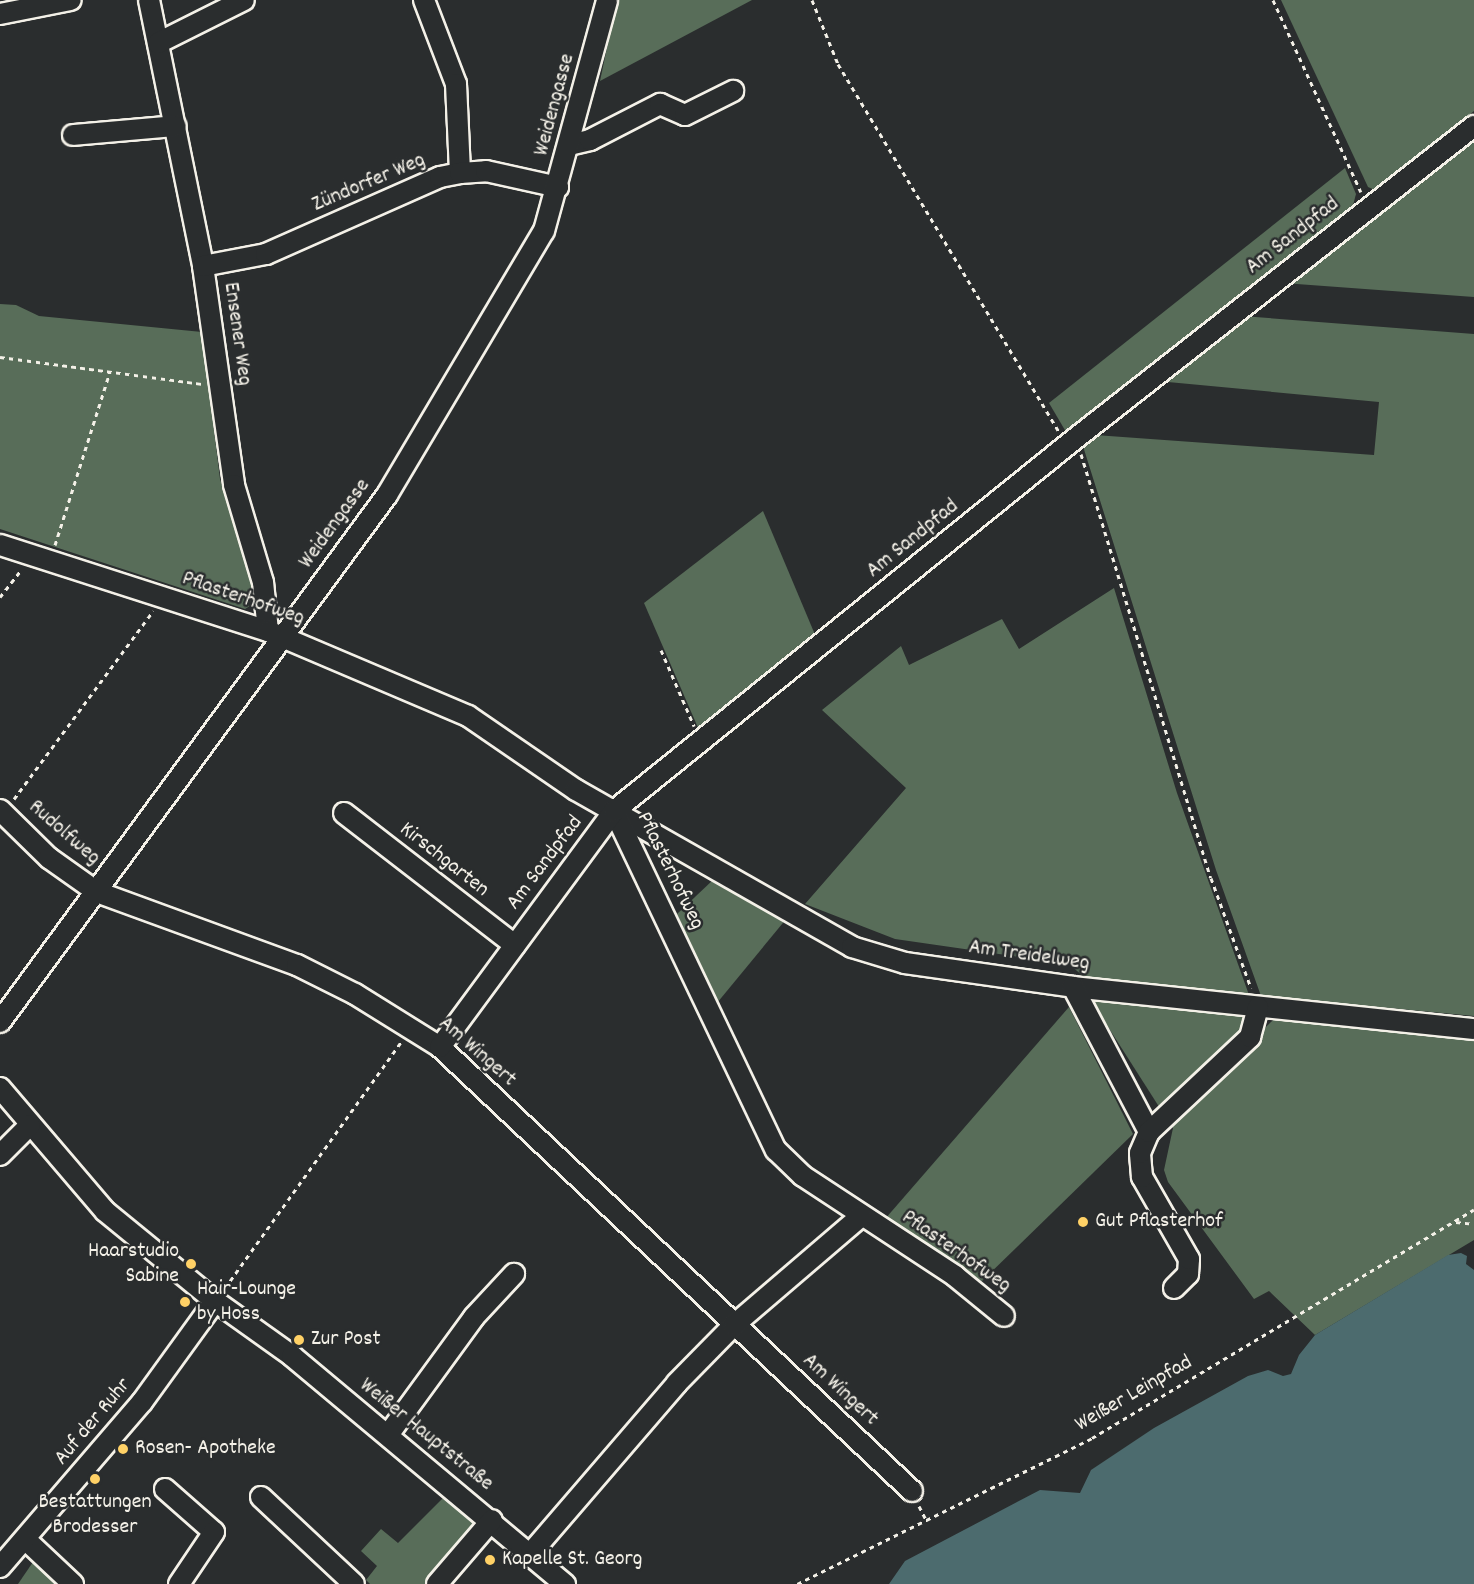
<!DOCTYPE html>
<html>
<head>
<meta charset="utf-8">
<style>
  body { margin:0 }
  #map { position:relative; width:1474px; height:1584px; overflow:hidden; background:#2a2d2e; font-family:Dekko,sans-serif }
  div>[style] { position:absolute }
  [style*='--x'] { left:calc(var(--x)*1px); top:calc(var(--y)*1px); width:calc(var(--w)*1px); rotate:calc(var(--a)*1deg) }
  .green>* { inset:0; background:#586d59 }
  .water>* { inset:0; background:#4c6b6e }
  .path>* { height:3px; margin-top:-1.5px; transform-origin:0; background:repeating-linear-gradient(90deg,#f4f1e8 0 4.5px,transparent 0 9px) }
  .roads { filter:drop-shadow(2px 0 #f4f1e8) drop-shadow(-2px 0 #f4f1e8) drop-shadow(0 2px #f4f1e8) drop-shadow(0 -2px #f4f1e8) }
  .minor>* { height:20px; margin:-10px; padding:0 10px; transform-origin:10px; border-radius:10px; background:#2a2d2e }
  .dots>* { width:16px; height:16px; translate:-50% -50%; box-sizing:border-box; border:3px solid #2a2d2e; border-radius:50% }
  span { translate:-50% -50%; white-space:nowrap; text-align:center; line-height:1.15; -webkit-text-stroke:5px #2a2d2e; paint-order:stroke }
  .street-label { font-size:22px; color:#f4f1e8 }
  .poi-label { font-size:22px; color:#f4f1e8 }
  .left { translate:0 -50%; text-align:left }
  .right { translate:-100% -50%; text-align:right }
</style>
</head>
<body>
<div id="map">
  <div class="green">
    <i style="clip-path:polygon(617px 0,752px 0,600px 81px)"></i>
    <i style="clip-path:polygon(1281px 0,1474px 0,1474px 111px,1377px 191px,1368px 187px)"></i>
    <i style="clip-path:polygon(1474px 130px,1474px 297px,1283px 283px)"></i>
    <i style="clip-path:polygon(1345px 168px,1356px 194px,1352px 209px,1069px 437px,1049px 403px)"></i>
    <i style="clip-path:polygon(0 304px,16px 305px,39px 316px,202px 332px,220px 479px,253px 583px,255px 597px,250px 606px,245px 609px,0 529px)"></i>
    <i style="clip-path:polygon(1242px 316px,1474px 334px,1474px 1016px,1261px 996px,1216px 870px,1082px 443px,1095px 435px,1374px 455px,1379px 402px,1168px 382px)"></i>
    <i style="clip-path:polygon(763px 511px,816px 637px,699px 730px,644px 603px)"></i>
    <i style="clip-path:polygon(1114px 588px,1177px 793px,1249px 995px,1084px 977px,1069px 964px,895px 939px,805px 904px,906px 788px,822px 710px,901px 646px,909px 665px,1002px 619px,1019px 649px)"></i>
    <i style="clip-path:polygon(714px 879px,787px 918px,717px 1003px,677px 914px)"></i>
    <i style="clip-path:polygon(1089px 997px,1243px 1013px,1248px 1028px,1163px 1113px)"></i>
    <i style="clip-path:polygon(1069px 1007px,1133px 1134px,982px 1281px,885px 1219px)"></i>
    <i style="clip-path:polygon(1276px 1017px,1474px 1035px,1474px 1240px,1315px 1335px,1269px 1291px,1254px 1299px,1168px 1182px,1164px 1170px,1173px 1128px,1169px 1123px)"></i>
    <i style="clip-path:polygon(444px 1497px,478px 1527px,430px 1584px,370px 1584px,366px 1580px,377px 1566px,361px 1551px,381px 1529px,398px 1543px)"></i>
    <i style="clip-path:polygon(33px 1562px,58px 1584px,18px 1584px)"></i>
  </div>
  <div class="water">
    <i style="clip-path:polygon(1461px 1253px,1467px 1256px,1466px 1264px,1474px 1270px,1474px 1584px,889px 1584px,905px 1561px,1040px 1490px,1080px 1493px,1091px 1470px,1154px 1428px,1248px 1376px,1268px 1370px,1283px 1376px,1291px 1374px,1299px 1355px,1315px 1335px,1448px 1255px)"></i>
  </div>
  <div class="path">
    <i style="--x:812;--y:0;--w:69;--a:67.9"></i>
    <i style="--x:838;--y:64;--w:429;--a:59"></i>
    <i style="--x:1273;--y:0;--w:211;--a:65.4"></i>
    <i style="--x:0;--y:357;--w:205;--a:7.6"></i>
    <i style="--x:1081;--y:454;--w:443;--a:73"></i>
    <i style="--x:1211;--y:878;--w:117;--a:70"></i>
    <i style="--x:55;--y:545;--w:182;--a:-72.4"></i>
    <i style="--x:0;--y:597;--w:34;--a:-52"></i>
    <i style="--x:661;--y:650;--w:83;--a:66.5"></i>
    <i style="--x:14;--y:799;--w:234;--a:-53.5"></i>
    <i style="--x:1456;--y:1222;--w:18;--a:6"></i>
    <i style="--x:225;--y:1288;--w:302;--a:-54.4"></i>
    <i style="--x:919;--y:1506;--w:16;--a:63"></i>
    <i style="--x:797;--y:1584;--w:329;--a:-26.3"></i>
    <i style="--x:1092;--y:1438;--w:445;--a:-30.9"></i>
  </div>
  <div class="roads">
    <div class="minor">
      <i style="--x:149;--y:0;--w:271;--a:78.5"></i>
      <i style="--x:203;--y:266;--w:221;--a:81.9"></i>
      <i style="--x:234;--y:485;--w:101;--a:73.4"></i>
      <i style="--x:263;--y:582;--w:49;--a:84.2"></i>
      <i style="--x:424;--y:0;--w:90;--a:69.1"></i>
      <i style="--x:456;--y:84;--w:89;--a:87.4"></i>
      <i style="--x:0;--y:14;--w:72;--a:-11.2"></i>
      <i style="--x:158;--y:43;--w:96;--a:-26.6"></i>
      <i style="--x:73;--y:135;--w:103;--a:-5"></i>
      <i style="--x:569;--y:145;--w:22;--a:-13"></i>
      <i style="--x:590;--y:140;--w:79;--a:-27.2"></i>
      <i style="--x:660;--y:104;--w:27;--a:24"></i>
      <i style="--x:685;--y:115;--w:54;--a:-26.6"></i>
      <i style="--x:203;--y:266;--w:64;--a:-10.8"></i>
      <i style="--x:266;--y:254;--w:190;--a:-23.9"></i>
      <i style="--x:440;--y:177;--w:20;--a:-11"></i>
      <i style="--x:460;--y:173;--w:26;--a:-4"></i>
      <i style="--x:486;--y:171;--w:74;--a:12.5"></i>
      <i style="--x:0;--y:545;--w:281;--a:17.8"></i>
      <i style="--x:268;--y:631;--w:217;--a:23"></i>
      <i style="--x:468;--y:716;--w:131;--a:34.4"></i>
      <i style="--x:576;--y:790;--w:318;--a:29.6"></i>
      <i style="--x:852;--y:947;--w:55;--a:16.8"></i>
      <i style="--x:905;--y:963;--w:170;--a:8.1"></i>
      <i style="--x:1073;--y:987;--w:403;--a:6"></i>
      <i style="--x:0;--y:810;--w:69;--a:44.4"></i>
      <i style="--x:49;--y:858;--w:59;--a:35.3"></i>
      <i style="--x:97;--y:892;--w:213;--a:20.1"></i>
      <i style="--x:297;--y:965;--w:65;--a:26.6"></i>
      <i style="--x:355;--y:994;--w:100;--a:31.9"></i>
      <i style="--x:440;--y:1047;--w:648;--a:43.25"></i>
      <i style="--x:614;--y:811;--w:376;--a:64.5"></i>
      <i style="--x:776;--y:1150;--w:37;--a:44"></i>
      <i style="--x:803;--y:1176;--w:182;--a:33.3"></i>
      <i style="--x:955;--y:1276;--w:63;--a:39.2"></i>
      <i style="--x:344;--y:813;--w:216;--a:37.7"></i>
      <i style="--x:1073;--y:987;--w:164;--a:62.3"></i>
      <i style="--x:0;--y:1022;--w:654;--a:-53.71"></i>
      <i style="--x:387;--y:495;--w:307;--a:-59.3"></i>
      <i style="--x:544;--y:231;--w:239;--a:-74.7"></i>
      <i style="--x:440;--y:1047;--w:293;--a:-53.6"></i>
      <i style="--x:614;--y:811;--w:594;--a:-38.92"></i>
      <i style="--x:1076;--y:438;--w:506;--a:-38.09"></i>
      <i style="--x:0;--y:1088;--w:162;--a:49.5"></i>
      <i style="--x:105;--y:1211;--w:142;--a:39.3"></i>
      <i style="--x:215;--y:1301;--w:95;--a:35.5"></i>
      <i style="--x:292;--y:1356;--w:356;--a:39.9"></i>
      <i style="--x:0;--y:1155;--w:42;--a:-45"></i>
      <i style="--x:1174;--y:1288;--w:20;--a:-45"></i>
      <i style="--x:1188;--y:1274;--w:15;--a:-86"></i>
      <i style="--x:1189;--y:1259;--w:95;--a:-119.8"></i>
      <i style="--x:1142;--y:1177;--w:24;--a:-95"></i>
      <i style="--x:1140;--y:1153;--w:23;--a:-67"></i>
      <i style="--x:1149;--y:1132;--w:139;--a:-43.2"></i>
      <i style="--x:1250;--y:1037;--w:31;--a:-75"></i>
      <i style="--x:388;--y:1435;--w:146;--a:-53.9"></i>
      <i style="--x:474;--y:1317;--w:59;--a:-47.1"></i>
      <i style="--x:165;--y:1489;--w:65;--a:41.3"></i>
      <i style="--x:214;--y:1532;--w:63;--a:123.9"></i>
      <i style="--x:261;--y:1497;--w:127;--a:43.1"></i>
      <i style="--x:25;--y:1539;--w:66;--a:43.2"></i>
      <i style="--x:531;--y:1553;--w:224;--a:-49.3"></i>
      <i style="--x:677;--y:1383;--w:81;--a:-45.5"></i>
      <i style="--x:734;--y:1325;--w:167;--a:-40.6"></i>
      <i style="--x:0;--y:1567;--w:218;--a:-49.3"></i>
      <i style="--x:142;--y:1402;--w:125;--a:-54.1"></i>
      <i style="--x:437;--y:1584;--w:84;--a:-49.3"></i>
    </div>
  </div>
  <div class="dots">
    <i style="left:1083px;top:1222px;background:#ffd166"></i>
    <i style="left:191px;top:1264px;background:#ffd166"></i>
    <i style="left:185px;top:1302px;background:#ffd166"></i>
    <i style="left:299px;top:1340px;background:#ffd166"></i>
    <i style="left:123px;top:1449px;background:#ffd166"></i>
    <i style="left:95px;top:1479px;background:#ffd166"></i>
    <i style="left:490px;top:1560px;background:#ffd166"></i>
  </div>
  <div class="street-label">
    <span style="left:555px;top:105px;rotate:-75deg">Weidengasse</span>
    <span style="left:369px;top:183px;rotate:-23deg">Zündorfer Weg</span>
    <span style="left:1293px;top:236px;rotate:-38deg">Am Sandpfad</span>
    <span style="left:237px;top:334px;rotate:82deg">Ensener Weg</span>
    <span style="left:335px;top:524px;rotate:-54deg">Weidengasse</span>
    <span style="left:913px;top:539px;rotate:-39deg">Am Sandpfad</span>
    <span style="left:243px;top:599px;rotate:19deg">Pflasterhofweg</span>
    <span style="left:64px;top:833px;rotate:41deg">Rudolfweg</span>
    <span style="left:444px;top:860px;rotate:38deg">Kirschgarten</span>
    <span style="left:545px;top:863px;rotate:-53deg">Am Sandpfad</span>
    <span style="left:670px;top:871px;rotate:64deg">Pflasterhofweg</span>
    <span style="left:1029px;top:956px;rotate:8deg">Am Treidelweg</span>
    <span style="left:477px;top:1052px;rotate:41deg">Am Wingert</span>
    <span style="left:956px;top:1252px;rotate:35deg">Pflasterhofweg</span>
    <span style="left:840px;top:1390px;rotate:43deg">Am Wingert</span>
    <span style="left:1134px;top:1394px;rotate:-30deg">Weißer Leinpfad</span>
    <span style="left:93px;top:1422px;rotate:-50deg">Auf der Ruhr</span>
    <span style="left:426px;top:1435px;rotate:39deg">Weißer Hauptstraße</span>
  </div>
  <div class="poi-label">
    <span class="left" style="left:1095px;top:1222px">Gut Pflasterhof</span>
    <span class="right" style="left:179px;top:1264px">Haarstudio<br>Sabine</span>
    <span class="left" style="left:197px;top:1302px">Hair-Lounge<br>by Hoss</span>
    <span class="left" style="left:311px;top:1340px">Zur Post</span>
    <span class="left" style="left:135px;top:1449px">Rosen- Apotheke</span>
    <span style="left:95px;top:1515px">Bestattungen<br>Brodesser</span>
    <span class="left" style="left:502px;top:1560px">Kapelle St. Georg</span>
  </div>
</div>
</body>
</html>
